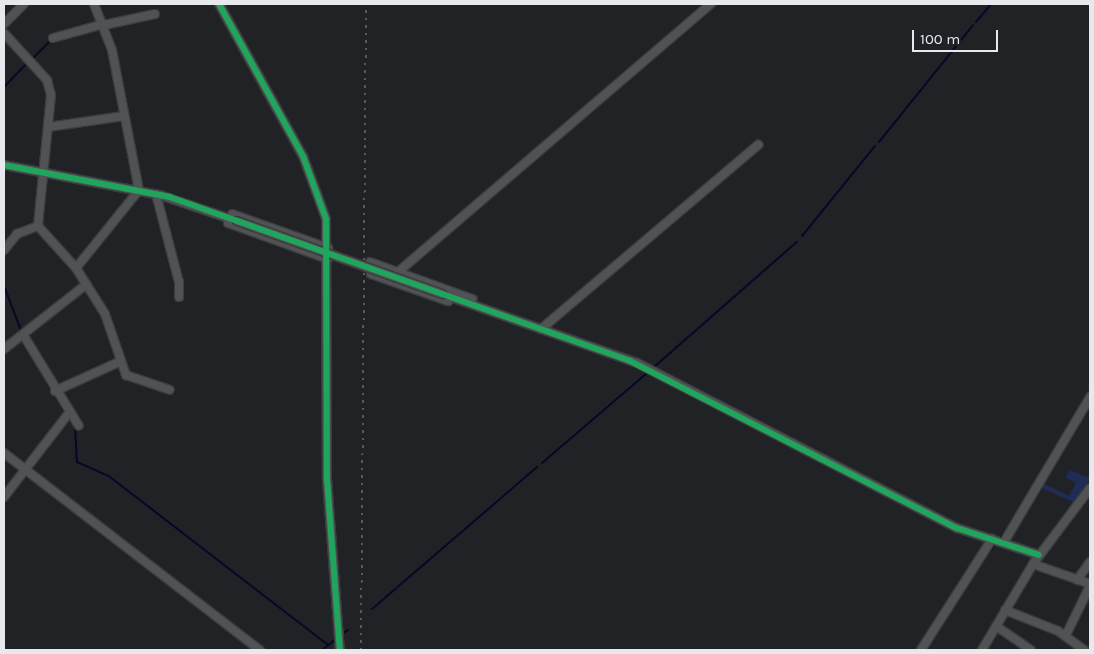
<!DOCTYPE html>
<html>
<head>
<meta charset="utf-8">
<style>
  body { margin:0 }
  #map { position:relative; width:1094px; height:654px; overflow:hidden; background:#212225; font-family:Karla,sans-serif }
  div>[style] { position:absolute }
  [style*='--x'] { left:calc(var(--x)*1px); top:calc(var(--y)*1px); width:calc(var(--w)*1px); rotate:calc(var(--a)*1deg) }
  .green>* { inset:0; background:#212c56 }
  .stream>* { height:2px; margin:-1px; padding:0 1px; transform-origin:1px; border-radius:1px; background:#030926 }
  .roads { filter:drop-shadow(1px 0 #3b3c3e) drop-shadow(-1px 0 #3b3c3e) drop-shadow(0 1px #3b3c3e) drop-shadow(0 -1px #3b3c3e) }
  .minor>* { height:8px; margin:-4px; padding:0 4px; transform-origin:4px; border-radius:4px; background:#515254 }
  .rail>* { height:2px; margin-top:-1px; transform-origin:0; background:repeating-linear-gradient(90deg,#58595c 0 2.5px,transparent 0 7.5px) }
  .bridges { filter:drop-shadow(1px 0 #3b3c3e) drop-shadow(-1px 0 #3b3c3e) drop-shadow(0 1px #3b3c3e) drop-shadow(0 -1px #3b3c3e) }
  .minor-bridge>* { height:8px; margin:-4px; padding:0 4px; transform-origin:4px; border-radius:4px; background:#515254 }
  .cycleway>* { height:6px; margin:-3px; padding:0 3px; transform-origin:3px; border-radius:3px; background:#20a55d }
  span { translate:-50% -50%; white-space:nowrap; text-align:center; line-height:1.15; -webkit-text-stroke:4.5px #1f2127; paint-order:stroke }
  .frame { position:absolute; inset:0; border:5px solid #e8e9ed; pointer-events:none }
  .scale { position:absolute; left:912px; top:30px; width:86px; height:22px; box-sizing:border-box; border:2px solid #e8e9ed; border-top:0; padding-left:6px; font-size:15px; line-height:18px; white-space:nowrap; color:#e8e9ed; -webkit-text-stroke:4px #1f2127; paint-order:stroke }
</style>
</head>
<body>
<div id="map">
  <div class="green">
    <i style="clip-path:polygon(1070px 470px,1090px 478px,1076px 503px,1041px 488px,1043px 483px,1069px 496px,1076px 483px,1065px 477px)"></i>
  </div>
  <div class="stream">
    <i style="--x:976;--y:22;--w:23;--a:-50"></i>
    <i style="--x:32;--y:59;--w:25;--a:-45"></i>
    <i style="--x:4;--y:87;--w:35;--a:-46"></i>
    <i style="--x:879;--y:142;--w:150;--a:-51.2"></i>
    <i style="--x:802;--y:236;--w:116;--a:-51"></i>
    <i style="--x:4;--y:286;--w:50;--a:69"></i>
    <i style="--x:654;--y:367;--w:190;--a:-41.2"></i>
    <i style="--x:47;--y:382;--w:35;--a:59"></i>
    <i style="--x:75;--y:426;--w:36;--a:87"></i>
    <i style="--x:77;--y:462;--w:36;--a:24"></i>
    <i style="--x:110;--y:477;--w:275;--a:37.6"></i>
    <i style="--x:542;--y:463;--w:138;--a:-40.6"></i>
    <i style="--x:1001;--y:537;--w:14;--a:-54"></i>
    <i style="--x:988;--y:553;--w:13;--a:-51"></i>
    <i style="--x:372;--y:609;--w:218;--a:-40.7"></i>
    <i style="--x:342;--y:634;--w:7;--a:-34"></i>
    <i style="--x:322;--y:650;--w:18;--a:-38"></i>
    <i style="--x:926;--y:650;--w:38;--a:-58"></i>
  </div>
  <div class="roads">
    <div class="minor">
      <i style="--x:94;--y:4;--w:49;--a:68.6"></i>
      <i style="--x:112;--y:50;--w:143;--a:79.1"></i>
      <i style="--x:139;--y:190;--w:100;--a:128.9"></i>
      <i style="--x:76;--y:268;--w:54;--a:57.8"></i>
      <i style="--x:105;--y:314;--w:65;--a:71"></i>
      <i style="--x:126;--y:375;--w:46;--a:18.8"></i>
      <i style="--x:219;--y:4;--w:174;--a:61.1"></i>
      <i style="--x:303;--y:156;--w:67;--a:69.9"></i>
      <i style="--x:326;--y:219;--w:260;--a:89.8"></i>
      <i style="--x:327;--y:479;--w:171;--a:85.7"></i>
      <i style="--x:4;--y:24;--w:28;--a:-45"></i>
      <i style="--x:104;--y:25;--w:52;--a:-12.2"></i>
      <i style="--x:4;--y:33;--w:64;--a:47.5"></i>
      <i style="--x:47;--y:80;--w:16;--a:75"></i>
      <i style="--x:51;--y:95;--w:132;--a:95.7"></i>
      <i style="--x:38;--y:226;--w:57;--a:47.9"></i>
      <i style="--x:53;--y:38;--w:53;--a:-15.4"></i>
      <i style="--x:48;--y:127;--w:77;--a:-8.2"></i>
      <i style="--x:4;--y:165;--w:159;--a:10.9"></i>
      <i style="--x:160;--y:195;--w:81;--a:18.7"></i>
      <i style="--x:156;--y:194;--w:91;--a:75.4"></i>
      <i style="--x:179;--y:282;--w:15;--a:90"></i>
      <i style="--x:232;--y:214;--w:102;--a:19.5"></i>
      <i style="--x:228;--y:223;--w:106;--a:19.8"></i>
      <i style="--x:4;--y:250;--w:21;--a:-51"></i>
      <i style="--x:17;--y:234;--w:22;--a:-21"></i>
      <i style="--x:370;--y:262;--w:109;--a:19.9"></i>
      <i style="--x:398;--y:272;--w:412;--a:-40.6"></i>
      <i style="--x:371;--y:274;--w:82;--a:19.3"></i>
      <i style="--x:442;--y:294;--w:207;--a:19.5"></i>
      <i style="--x:637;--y:363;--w:360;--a:27.3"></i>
      <i style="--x:957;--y:528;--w:86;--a:18.2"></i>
      <i style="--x:541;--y:329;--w:285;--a:-40.3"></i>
      <i style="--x:24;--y:336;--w:105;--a:58.6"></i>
      <i style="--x:4;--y:349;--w:105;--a:-38.1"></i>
      <i style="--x:55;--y:391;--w:72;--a:-24.4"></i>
      <i style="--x:4;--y:453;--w:323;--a:37.6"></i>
      <i style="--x:4;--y:497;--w:106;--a:-52.3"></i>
      <i style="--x:1004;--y:542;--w:169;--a:-59.3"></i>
      <i style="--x:1033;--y:564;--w:60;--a:19.3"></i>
      <i style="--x:1077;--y:580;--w:22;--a:-54"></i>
      <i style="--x:1005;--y:610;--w:57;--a:21.6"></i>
      <i style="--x:1058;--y:631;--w:32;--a:36"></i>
      <i style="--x:996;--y:626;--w:42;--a:34.4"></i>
      <i style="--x:1066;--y:635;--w:55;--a:-63.9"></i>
      <i style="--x:921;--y:650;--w:132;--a:-57.4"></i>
      <i style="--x:982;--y:650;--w:100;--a:-59.3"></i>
      <i style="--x:1033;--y:564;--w:95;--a:-53.1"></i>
    </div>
  </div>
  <div class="rail">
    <i style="--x:361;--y:650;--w:646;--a:-89.56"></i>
  </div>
  <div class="bridges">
    <div class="minor-bridge">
      <i style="--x:237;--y:221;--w:218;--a:19.6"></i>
    </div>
  </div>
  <div class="cycleway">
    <i style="--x:219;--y:4;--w:174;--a:61.1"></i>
    <i style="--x:303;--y:156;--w:67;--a:69.9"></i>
    <i style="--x:326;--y:219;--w:260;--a:89.8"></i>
    <i style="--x:327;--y:479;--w:171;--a:85.7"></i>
    <i style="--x:4;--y:165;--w:169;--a:10.9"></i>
    <i style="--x:170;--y:197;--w:488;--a:19.6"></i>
    <i style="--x:630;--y:361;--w:367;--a:27.1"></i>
    <i style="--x:957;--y:528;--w:86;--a:18.2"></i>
  </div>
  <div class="frame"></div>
  <div class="scale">100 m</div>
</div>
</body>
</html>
